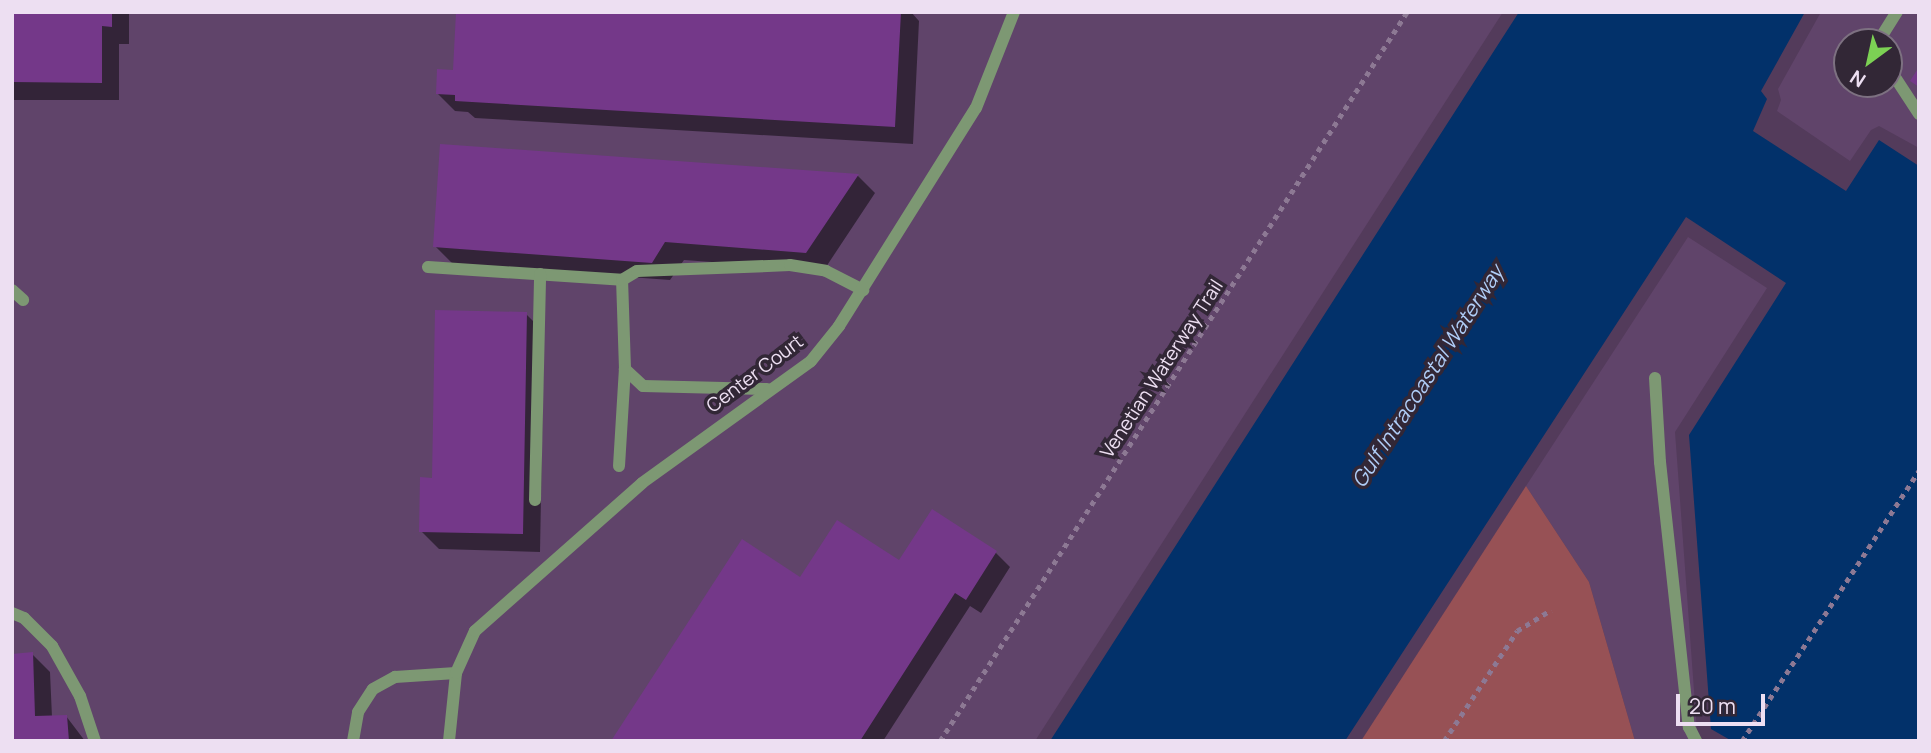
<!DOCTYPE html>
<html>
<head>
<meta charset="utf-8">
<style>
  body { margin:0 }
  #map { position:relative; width:1931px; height:753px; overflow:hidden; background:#533b5b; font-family:Manrope,sans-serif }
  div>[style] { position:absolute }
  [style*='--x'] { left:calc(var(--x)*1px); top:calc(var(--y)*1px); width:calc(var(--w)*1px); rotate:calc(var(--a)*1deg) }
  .built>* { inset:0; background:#60446a }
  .green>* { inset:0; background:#975155 }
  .water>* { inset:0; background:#02316a }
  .shadow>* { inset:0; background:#0007 }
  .building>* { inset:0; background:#743889 }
  .path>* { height:4.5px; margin-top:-2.25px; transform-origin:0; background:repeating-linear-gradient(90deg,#8d7994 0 5px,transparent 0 10px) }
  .minor>* { height:12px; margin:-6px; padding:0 6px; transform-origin:6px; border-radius:6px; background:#7d9873 }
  span { translate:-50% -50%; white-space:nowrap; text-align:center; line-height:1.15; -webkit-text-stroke:7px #322736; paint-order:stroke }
  .street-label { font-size:19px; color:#eddff2 }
  .water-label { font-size:21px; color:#afcdf7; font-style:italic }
  .frame { position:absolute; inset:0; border:14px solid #eddff2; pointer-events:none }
  .north { position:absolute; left:1833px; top:28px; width:70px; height:70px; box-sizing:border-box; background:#322736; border:2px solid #7d7181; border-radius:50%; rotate:213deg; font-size:19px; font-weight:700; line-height:28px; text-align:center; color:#eddff2 }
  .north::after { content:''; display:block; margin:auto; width:24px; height:32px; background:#7cd154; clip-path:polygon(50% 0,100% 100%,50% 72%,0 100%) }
  .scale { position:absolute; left:1676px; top:694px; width:89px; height:32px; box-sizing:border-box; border:4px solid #eddff2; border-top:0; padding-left:9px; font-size:21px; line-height:24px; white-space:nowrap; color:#eddff2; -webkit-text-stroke:5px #322736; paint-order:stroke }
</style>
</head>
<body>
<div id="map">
  <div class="built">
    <i style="clip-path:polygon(12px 12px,1503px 12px,1035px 741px,12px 741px)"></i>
    <i style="clip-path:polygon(evenodd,1821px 12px,1919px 12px,1919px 148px,1879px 126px,1871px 130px,1850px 161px,1777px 111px,1781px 100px,1778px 89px,1821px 12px,1847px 42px,1889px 42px,1889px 84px,1847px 84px,1847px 42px)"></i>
    <i style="clip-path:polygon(1688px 237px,1767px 288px,1675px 432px,1697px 731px,1703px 741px,1635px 741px,1589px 582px,1526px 486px)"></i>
  </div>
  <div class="green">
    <i style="clip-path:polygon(1526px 486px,1589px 582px,1635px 741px,1361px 741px)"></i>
  </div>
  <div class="water">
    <i style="clip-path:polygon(1519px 12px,1805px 12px,1761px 91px,1767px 99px,1753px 131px,1846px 191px,1879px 140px,1919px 166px,1919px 741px,1732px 741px,1711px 729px,1689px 435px,1786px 283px,1686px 217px,1345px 741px,1050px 741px)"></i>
  </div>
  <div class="shadow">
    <i style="clip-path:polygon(12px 12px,129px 12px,129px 44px,119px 44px,119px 100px,12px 100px)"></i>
    <i style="clip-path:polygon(458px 12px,911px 12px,919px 21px,913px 144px,475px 118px,468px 112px,455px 111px,437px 93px,454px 72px)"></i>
    <i style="clip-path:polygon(442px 146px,858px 176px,875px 193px,824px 270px,684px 260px,670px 280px,453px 264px,435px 246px)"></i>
    <i style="clip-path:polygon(526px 314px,544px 332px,540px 552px,439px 549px,421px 531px)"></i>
    <i style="clip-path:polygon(996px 553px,1010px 567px,981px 613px,970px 606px,883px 741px,613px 741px,801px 579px)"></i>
    <i style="clip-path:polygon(32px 654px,50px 672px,52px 717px,66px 716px,85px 741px,12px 741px)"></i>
  </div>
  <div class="building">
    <i style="clip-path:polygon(12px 12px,112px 12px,112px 27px,102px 26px,102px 83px,12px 82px)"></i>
    <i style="clip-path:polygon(456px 12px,901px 12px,895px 127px,455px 101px,455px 95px,436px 94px,437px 69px,453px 70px)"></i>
    <i style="clip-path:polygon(1919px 67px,1919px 87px,1910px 81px)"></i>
    <i style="clip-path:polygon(440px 144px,859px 174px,806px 253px,665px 242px,652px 263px,433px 247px)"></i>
    <i style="clip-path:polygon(435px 310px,527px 312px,523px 534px,419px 532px,420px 477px,432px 478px)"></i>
    <i style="clip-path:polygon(932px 509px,997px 551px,966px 600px,955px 593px,860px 741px,611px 741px,742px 539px,800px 577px,837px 520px,899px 560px)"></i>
    <i style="clip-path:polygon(33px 652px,35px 716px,67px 715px,69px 741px,12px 741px,12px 654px)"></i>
  </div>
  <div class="path">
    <i style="--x:940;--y:741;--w:866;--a:-57.36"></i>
    <i style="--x:1444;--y:741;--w:132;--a:-56.4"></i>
    <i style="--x:1517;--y:631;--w:40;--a:-32"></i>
    <i style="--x:1742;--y:741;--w:323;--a:-56.8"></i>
  </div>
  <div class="minor">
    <i style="--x:1878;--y:42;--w:36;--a:-58"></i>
    <i style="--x:1889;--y:68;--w:55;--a:56.9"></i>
    <i style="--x:428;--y:267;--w:194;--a:3.8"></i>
    <i style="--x:12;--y:290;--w:15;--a:42"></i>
    <i style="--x:1655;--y:378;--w:84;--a:86.6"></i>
    <i style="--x:1660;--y:462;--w:267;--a:83.8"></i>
    <i style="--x:1689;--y:727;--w:16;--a:63"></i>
    <i style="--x:767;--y:389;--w:124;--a:-178.6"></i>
    <i style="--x:643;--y:386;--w:25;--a:-137"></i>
    <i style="--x:625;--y:369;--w:89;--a:-91.9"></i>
    <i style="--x:622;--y:280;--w:17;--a:-31"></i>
    <i style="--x:637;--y:271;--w:153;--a:-2.2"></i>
    <i style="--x:790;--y:265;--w:36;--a:9"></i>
    <i style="--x:826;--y:271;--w:42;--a:27.2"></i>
    <i style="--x:619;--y:466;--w:97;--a:-86.5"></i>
    <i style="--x:535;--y:500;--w:226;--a:-88.7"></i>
    <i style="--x:12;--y:613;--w:13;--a:23"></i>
    <i style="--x:24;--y:618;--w:40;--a:45"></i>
    <i style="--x:52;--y:646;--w:57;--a:60.8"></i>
    <i style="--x:80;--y:696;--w:47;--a:71.6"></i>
    <i style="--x:353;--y:741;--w:29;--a:-80"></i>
    <i style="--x:358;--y:712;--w:27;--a:-57"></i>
    <i style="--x:373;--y:689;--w:25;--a:-29"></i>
    <i style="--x:395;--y:677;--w:61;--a:-3.8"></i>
    <i style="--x:449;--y:741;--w:68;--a:-84.1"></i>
    <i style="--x:456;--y:673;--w:46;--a:-65.7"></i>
    <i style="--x:475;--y:631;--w:223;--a:-41.5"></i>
    <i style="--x:642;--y:483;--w:208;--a:-35.8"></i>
    <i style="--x:811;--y:361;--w:45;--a:-51.3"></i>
    <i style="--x:839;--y:326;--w:257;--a:-57.9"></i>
    <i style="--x:976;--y:108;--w:103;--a:-68.4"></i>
  </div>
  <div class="street-label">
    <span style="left:1162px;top:369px;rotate:-57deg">Venetian Waterway Trail</span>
    <span style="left:755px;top:374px;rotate:-37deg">Center Court</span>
  </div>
  <div class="water-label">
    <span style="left:1427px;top:376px;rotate:-57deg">Gulf Intracoastal Waterway</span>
  </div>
  <div class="frame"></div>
  <div class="north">N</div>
  <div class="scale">20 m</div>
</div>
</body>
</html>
